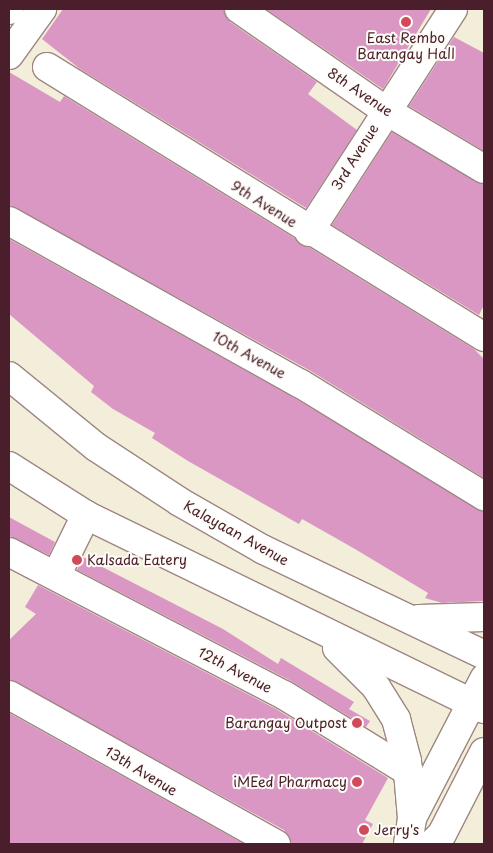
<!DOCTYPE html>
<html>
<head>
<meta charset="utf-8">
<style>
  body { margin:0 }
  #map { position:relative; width:493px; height:853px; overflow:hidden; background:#f2eed9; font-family:"Playpen Sans",sans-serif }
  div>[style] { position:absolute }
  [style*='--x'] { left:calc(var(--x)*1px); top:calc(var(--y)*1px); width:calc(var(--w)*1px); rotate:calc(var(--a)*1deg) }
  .building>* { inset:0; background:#da97c4 }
  .roads { filter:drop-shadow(1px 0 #9e8682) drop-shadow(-1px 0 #9e8682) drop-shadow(0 1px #9e8682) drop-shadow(0 -1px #9e8682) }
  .street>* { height:28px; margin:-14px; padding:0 14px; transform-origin:14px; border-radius:14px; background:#fff }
  .secondary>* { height:28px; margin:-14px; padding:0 14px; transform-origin:14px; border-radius:14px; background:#fff }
  .primary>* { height:28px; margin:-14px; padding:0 14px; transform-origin:14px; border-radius:14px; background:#fff }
  .dots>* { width:14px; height:14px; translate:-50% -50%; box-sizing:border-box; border:2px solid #fdfcf7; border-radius:50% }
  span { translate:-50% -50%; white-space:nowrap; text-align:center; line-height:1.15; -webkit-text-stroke:4px #fdfcf7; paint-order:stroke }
  .poi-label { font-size:14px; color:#4a1f2b }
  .left { translate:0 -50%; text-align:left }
  .right { translate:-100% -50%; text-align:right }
  .street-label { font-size:14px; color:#4a1f2b }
  .frame { position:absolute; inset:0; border:10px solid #4a1f2b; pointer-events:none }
</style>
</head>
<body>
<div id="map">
  <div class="building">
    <i style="clip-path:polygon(63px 9px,224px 9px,230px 22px,317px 82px,308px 94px,357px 130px,306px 208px,80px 69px,42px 39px)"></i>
    <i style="clip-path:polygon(266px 9px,431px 9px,383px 89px)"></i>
    <i style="clip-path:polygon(454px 37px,484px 53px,484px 151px,409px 106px)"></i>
    <i style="clip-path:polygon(9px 72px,60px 102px,64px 96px,474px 349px,484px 359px,484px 478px,309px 370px,9px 205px)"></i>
    <i style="clip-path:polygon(392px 132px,484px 185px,484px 305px,479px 315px,332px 225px)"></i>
    <i style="clip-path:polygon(9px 239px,293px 397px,484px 512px,484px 601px,442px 603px,425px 598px,428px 593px,355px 549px,302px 519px,299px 524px,188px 461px,152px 438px,155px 433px,113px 409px,91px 392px,94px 386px,9px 314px)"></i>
    <i style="clip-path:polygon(9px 517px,55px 542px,49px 555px,9px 536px)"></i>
    <i style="clip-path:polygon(83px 557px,223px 629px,278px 664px,281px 658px,354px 702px,349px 709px,370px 721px,366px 727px,291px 681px,77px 570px)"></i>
    <i style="clip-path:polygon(38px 585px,276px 709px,388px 778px,365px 820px,373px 824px,362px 844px,292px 844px,284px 830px,9px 679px,9px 640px,36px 614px,25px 607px)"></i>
    <i style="clip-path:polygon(9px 713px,244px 844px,9px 844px)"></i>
  </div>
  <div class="roads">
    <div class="street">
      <i style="--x:239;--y:9;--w:178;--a:34.7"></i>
      <i style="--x:385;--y:110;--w:115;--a:30.8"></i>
      <i style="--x:47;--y:67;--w:514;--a:31.71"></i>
      <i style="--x:9;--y:221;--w:334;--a:29.2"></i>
      <i style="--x:301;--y:384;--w:215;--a:31.5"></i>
      <i style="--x:309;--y:232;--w:265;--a:-57.1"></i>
      <i style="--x:9;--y:552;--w:310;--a:27.5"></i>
      <i style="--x:284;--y:695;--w:147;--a:31.6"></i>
      <i style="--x:57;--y:574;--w:66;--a:-63.8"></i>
      <i style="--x:9;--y:695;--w:306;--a:29.2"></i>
    </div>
    <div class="secondary">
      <i style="--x:9;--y:376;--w:112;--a:39.2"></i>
      <i style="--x:96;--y:447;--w:100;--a:33.2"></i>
      <i style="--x:180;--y:502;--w:95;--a:29.8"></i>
      <i style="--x:262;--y:549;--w:246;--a:25.5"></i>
      <i style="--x:9;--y:466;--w:91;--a:32.5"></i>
      <i style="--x:86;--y:515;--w:443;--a:26"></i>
      <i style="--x:419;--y:619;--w:65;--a:-1.8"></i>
      <i style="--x:337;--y:648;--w:55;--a:45"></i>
      <i style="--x:376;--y:687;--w:38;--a:58"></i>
      <i style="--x:396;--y:719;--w:43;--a:75.3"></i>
      <i style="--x:407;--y:761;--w:57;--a:85"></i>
      <i style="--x:408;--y:844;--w:26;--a:-81"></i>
      <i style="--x:412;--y:818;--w:157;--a:-62.6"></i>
      <i style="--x:432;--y:844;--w:14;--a:-45"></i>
      <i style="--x:442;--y:834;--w:92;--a:-62.9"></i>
    </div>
    <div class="primary">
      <i style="--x:9;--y:10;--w:1;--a:-45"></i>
      <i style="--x:9;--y:55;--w:57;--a:-54.3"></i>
    </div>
  </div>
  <div class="dots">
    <i style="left:406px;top:22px;background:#d1495b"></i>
    <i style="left:77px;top:560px;background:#d1495b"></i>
    <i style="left:357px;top:723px;background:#d1495b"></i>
    <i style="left:357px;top:782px;background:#d1495b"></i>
    <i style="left:364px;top:830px;background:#d1495b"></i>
  </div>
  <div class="poi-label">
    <span style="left:406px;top:46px">East Rembo<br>Barangay Hall</span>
    <span class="left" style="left:87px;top:560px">Kalsada Eatery</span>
    <span class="right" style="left:347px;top:723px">Barangay Outpost</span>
    <span class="right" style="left:347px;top:782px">iMEed Pharmacy</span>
    <span class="left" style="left:374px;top:830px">Jerry's</span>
  </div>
  <div class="street-label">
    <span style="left:360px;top:92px;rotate:34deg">8th Avenue</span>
    <span style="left:355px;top:157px;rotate:-58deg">3rd Avenue</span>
    <span style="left:264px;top:204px;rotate:32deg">9th Avenue</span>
    <span style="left:249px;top:355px;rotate:29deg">10th Avenue</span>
    <span style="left:236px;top:533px;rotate:29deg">Kalayaan Avenue</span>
    <span style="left:235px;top:670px;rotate:28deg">12th Avenue</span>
    <span style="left:141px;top:771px;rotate:31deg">13th Avenue</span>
  </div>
  <div class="frame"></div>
</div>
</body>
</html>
